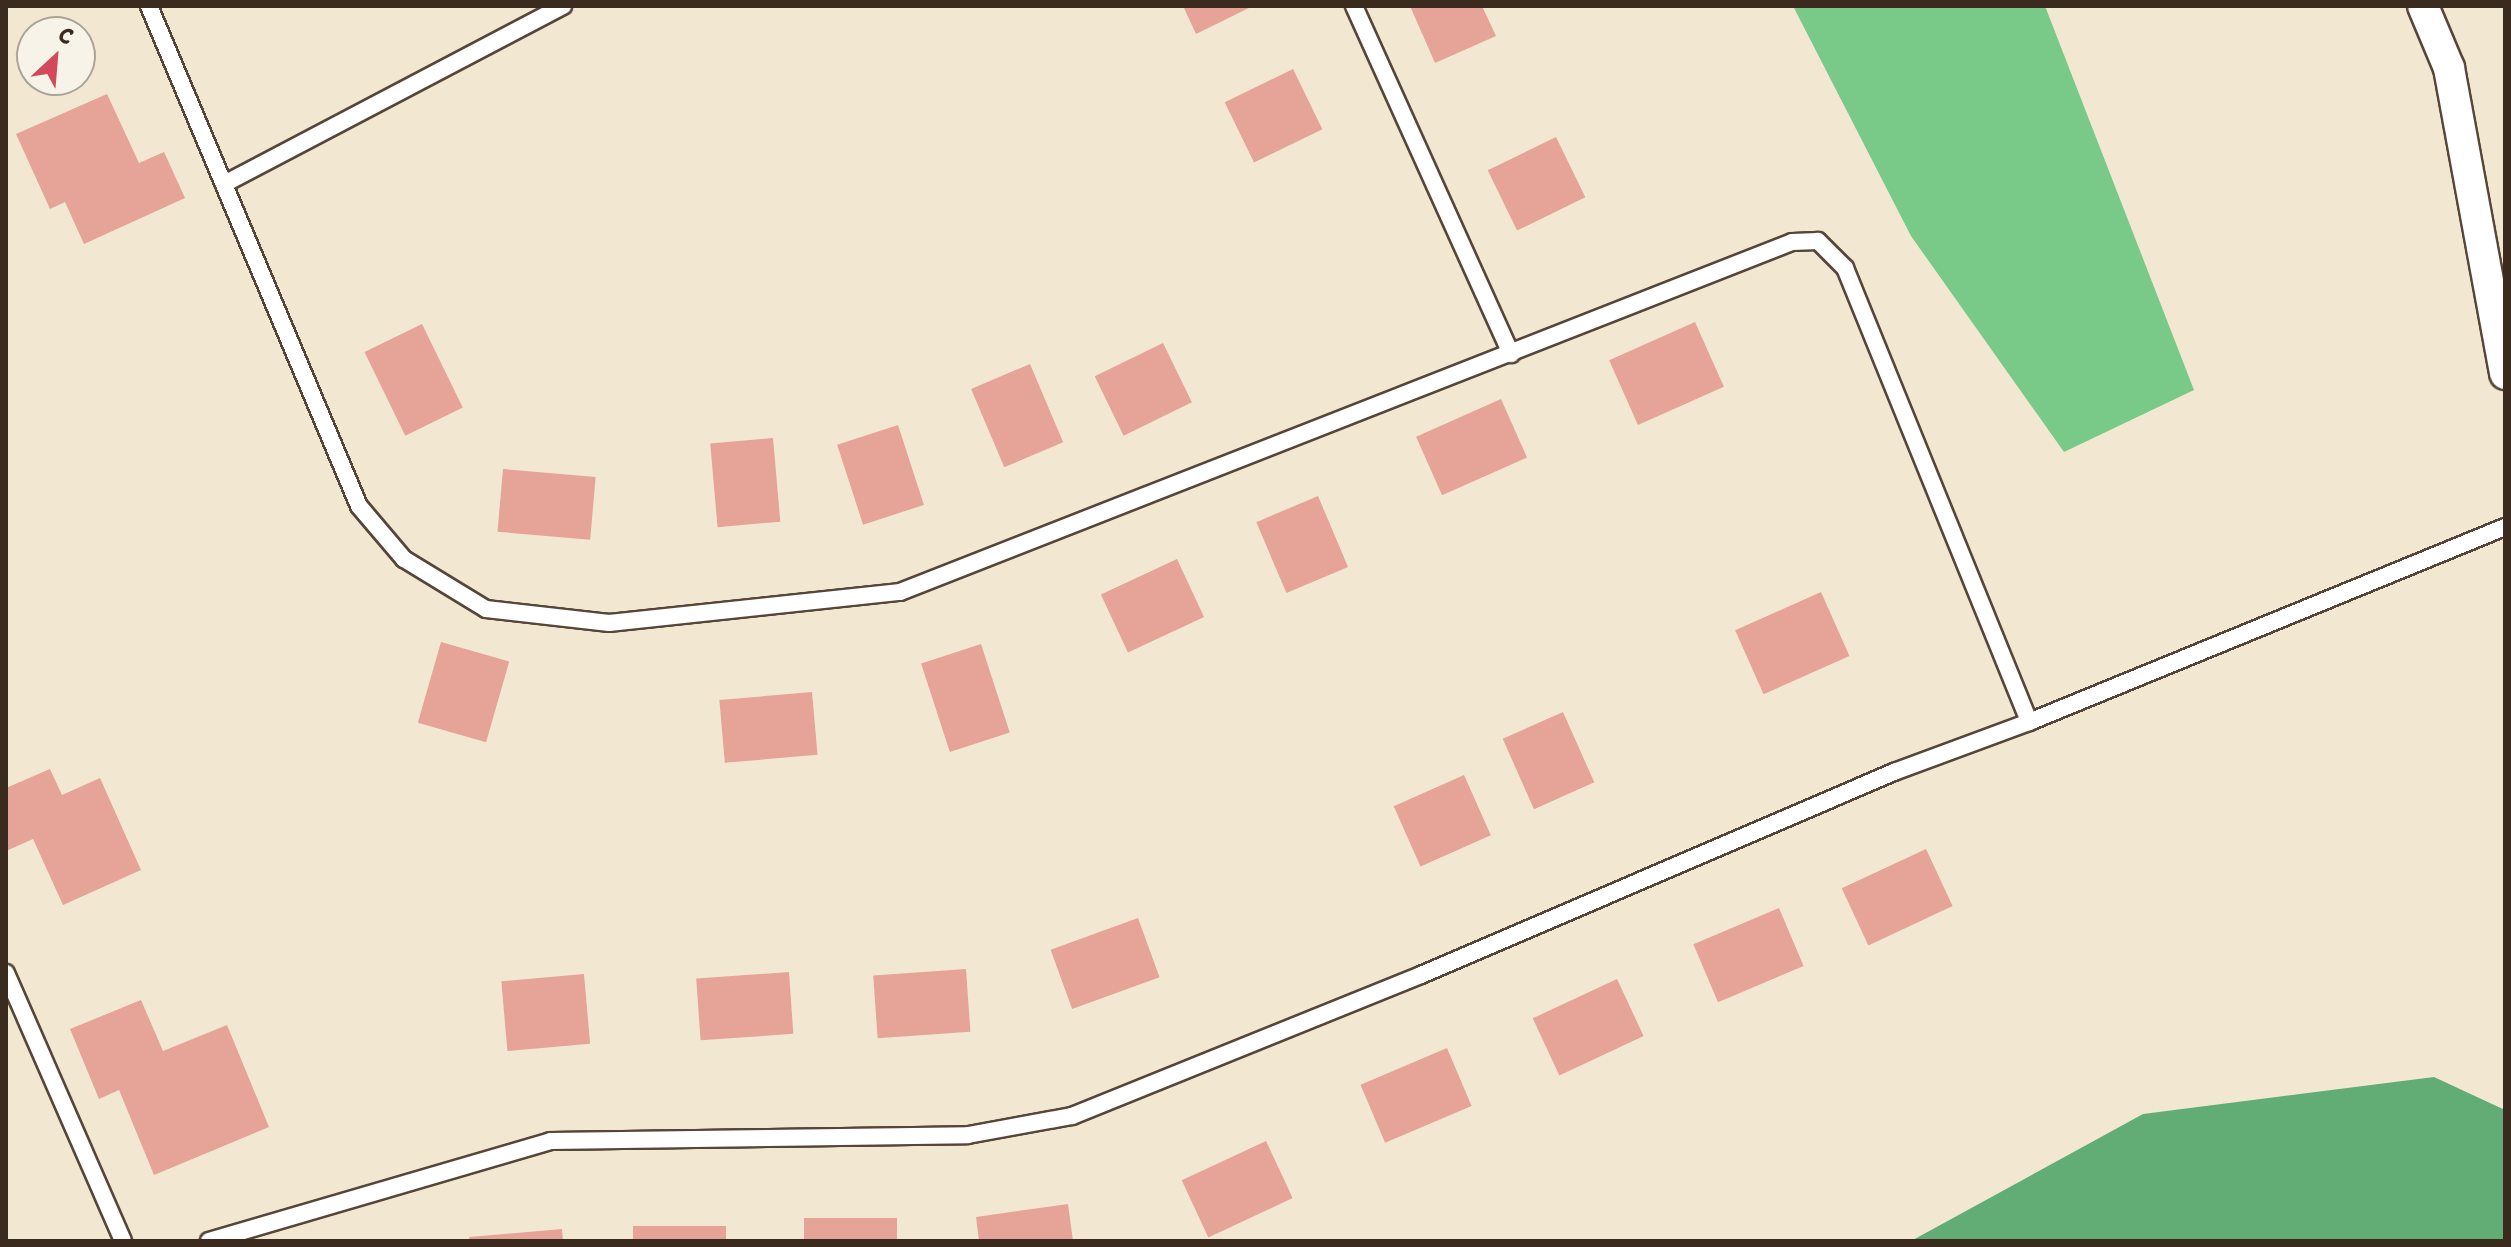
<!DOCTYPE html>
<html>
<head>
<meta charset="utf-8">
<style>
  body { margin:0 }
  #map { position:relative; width:2511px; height:1247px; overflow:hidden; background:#f2e8d2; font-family:"Shantell Sans",sans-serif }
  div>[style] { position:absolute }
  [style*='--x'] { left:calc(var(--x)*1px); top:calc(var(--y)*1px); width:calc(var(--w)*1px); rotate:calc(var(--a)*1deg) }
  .green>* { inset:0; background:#79c989 }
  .forest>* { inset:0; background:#62ad75 }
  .building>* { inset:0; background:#e6a398; transform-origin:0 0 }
  .roads { filter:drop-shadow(2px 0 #564639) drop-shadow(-2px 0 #564639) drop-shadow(0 2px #564639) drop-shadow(0 -2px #564639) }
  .service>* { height:16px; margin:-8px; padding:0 8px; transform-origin:8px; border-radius:8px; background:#fff }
  .minor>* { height:30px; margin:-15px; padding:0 15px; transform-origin:15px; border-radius:15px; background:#fff }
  span { translate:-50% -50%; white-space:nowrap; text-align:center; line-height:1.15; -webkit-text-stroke:6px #f7f3e8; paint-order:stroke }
  .frame { position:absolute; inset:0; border:8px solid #3b2a1e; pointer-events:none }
  .north { position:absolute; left:16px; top:16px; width:80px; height:80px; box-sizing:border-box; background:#f7f3e8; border:2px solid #aca397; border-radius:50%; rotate:26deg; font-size:22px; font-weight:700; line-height:32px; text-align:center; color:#3b2a1e }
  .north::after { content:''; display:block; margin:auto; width:28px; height:36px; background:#d1495b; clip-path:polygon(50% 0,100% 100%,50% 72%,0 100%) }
</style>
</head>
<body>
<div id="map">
  <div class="green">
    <i style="clip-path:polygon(1793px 6px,2045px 6px,2194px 390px,2064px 452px,1911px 236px)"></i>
  </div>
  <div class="forest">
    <i style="clip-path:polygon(2434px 1077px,2505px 1110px,2505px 1241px,1911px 1241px,2143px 1114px)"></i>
  </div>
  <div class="building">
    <i style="clip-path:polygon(1183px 6px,1253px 6px,1196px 34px)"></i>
    <i style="clip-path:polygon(1410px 6px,1482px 6px,1496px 36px,1435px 63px)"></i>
    <i style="left:1293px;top:69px;width:67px;height:76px;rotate:64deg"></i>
    <i style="clip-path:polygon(107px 94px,139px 163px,164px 152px,185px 198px,84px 244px,65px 202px,50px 209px,16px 134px)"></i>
    <i style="left:1556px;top:137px;width:67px;height:76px;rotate:64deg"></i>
    <i style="left:1695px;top:322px;width:71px;height:94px;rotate:66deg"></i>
    <i style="left:422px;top:324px;width:93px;height:64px;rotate:64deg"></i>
    <i style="left:1163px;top:343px;width:66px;height:76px;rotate:64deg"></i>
    <i style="left:1030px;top:364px;width:85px;height:64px;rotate:67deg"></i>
    <i style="left:1501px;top:399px;width:64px;height:93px;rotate:66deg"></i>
    <i style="left:898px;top:425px;width:84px;height:64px;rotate:72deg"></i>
    <i style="left:773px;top:438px;width:84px;height:63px;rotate:85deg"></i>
    <i style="left:503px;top:469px;width:93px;height:63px;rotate:5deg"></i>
    <i style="left:1318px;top:496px;width:77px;height:67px;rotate:67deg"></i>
    <i style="left:1177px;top:559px;width:64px;height:84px;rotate:65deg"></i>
    <i style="left:1821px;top:592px;width:70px;height:94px;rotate:66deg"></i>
    <i style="left:441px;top:642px;width:71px;height:84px;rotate:16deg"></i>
    <i style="left:981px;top:644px;width:93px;height:63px;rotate:72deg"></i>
    <i style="left:812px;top:692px;width:63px;height:93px;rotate:85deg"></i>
    <i style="left:1563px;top:712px;width:77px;height:66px;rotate:66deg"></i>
    <i style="clip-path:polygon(50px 769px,62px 795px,100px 778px,141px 870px,63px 905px,33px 839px,6px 851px,6px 788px)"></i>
    <i style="left:1464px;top:775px;width:66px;height:77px;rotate:66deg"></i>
    <i style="left:1926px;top:849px;width:63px;height:93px;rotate:65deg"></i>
    <i style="left:1779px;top:908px;width:63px;height:93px;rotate:67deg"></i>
    <i style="left:1138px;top:918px;width:63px;height:93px;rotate:70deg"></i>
    <i style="left:966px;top:969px;width:63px;height:93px;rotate:86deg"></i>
    <i style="left:789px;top:972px;width:62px;height:93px;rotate:86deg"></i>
    <i style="left:584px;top:974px;width:70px;height:83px;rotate:85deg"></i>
    <i style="left:1617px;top:979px;width:63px;height:93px;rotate:65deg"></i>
    <i style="clip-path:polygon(141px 1000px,163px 1051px,227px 1025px,269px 1127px,154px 1175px,119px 1090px,99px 1099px,70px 1029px)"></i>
    <i style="left:1447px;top:1048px;width:63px;height:94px;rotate:67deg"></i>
    <i style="left:1266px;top:1141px;width:63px;height:93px;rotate:65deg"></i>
    <i style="clip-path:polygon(1068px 1204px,1073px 1241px,979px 1241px,976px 1217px)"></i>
    <i style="left:804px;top:1218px;width:93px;height:23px"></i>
    <i style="left:726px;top:1226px;width:15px;height:93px;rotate:90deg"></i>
    <i style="clip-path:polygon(562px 1229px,563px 1241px,470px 1241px,469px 1237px)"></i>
  </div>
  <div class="roads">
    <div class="service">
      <i style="--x:149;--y:6;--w:542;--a:67.22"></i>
      <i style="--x:359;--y:506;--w:70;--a:49.7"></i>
      <i style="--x:404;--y:559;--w:96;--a:31.4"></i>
      <i style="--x:486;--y:609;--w:124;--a:6.5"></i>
      <i style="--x:609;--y:623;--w:293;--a:-6.1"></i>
      <i style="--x:900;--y:592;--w:958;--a:-21.42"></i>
      <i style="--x:1792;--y:242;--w:26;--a:-2"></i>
      <i style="--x:1818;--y:241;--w:38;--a:45"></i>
      <i style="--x:1845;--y:268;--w:490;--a:67.9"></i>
      <i style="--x:1354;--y:6;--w:382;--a:65.7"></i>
      <i style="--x:224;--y:184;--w:383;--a:-27.7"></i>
      <i style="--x:6;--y:973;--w:292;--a:66.4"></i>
      <i style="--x:209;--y:1241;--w:355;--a:-16.3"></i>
      <i style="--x:550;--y:1141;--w:418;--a:-0.8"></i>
      <i style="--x:968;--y:1135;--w:106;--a:-10.4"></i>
      <i style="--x:1072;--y:1116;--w:376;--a:-22"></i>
      <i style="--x:1421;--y:975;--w:515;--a:-23.23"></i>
      <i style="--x:1894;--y:772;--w:144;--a:-20.3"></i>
      <i style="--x:2029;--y:722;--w:514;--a:-22.28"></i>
    </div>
    <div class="minor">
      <i style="--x:2423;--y:6;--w:67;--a:67.2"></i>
      <i style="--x:2449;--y:68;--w:311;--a:79.6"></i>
    </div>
  </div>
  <div class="frame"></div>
  <div class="north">С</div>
</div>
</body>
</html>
